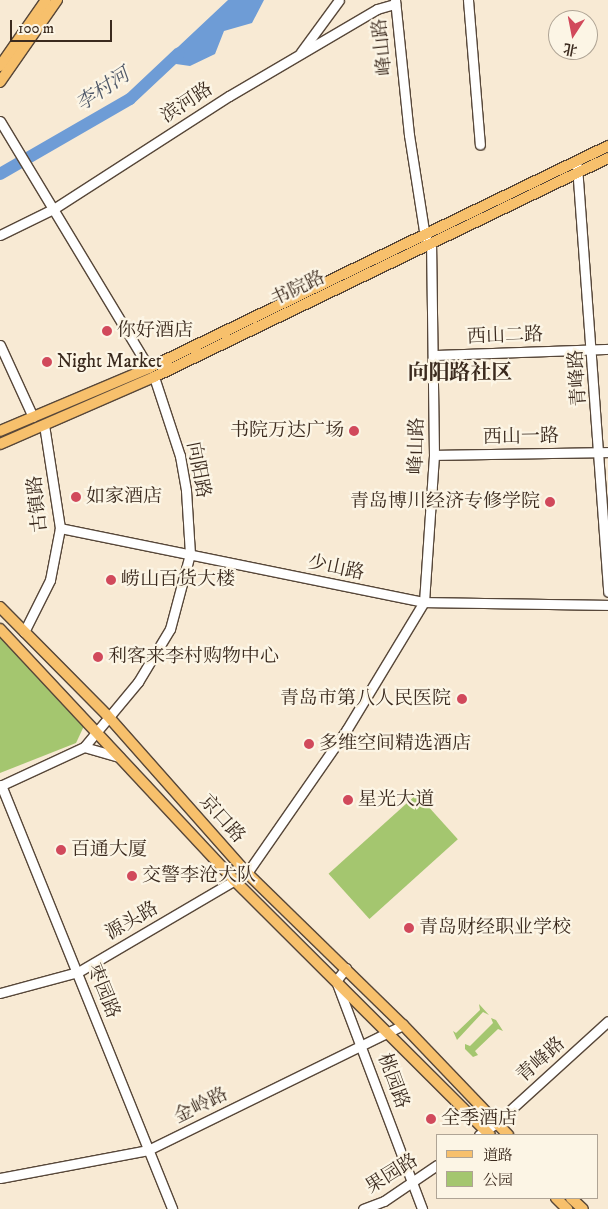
<!DOCTYPE html>
<html>
<head>
<meta charset="utf-8">
<style>
  body { margin:0 }
  #map { position:relative; width:608px; height:1209px; overflow:hidden; background:#f8ead4; font-family:"IM FELL DW Pica","Noto Serif SC",serif }
  div>[style] { position:absolute }
  [style*='--x'] { left:calc(var(--x)*1px); top:calc(var(--y)*1px); width:calc(var(--w)*1px); rotate:calc(var(--a)*1deg) }
  .green>* { inset:0; background:#a4c66f; transform-origin:0 0 }
  .water>* { inset:0; background:#6e9cd6 }
  .river>* { height:12px; margin:-6px; padding:0 6px; transform-origin:6px; border-radius:6px; background:#6e9cd6 }
  .roads { filter:drop-shadow(1px 0 #574739) drop-shadow(-1px 0 #574739) drop-shadow(0 1px #574739) drop-shadow(0 -1px #574739) }
  .minor>* { height:9px; margin:-4.5px; padding:0 4.5px; transform-origin:4.5px; border-radius:4.5px; background:#fff }
  .major>* { height:10px; margin:-5px; padding:0 5px; transform-origin:5px; border-radius:5px; background:#f7c06c }
  .dots>* { width:14px; height:14px; translate:-50% -50%; box-sizing:border-box; border:2px solid #fcf5e5; border-radius:50% }
  span { translate:-50% -50%; white-space:nowrap; text-align:center; line-height:1.15; -webkit-text-stroke:4.5px #fcf5e5; paint-order:stroke }
  .street-label { font-size:19px; color:#3b2a1e }
  .poi-label { font-size:19px; color:#3b2a1e }
  .left { translate:0 -50%; text-align:left }
  .right { translate:-100% -50%; text-align:right }
  .water-label { font-size:20px; color:#4f5868; font-style:italic }
  .quarter-label { font-size:21px; color:#3b2a1e; font-weight:700 }
  .legend { position:absolute; left:436px; top:1134px; width:162px; height:65px; box-sizing:border-box; background:#fcf5e5; border:1px solid #afa495; margin:0; padding:6px 9px; list-style:none; font-size:15px; color:#3b2a1e }
  .legend li { display:flex; align-items:center; gap:10px; height:25px }
  .legend b { width:25px; border:1px solid #afa495 }
  .north { position:absolute; left:548px; top:10px; width:50px; height:50px; box-sizing:border-box; background:#fcf5e5; border:1px solid #afa495; border-radius:50%; rotate:191deg; font-size:14px; font-weight:700; line-height:20px; text-align:center; color:#3b2a1e }
  .north::after { content:''; display:block; margin:auto; width:18px; height:22px; background:#d1495b; clip-path:polygon(50% 0,100% 100%,50% 72%,0 100%) }
  .scale { position:absolute; left:10px; top:20px; width:102px; height:22px; box-sizing:border-box; border:2px solid #3b2a1e; border-top:0; padding-left:6px; font-size:15px; line-height:18px; white-space:nowrap; color:#3b2a1e; -webkit-text-stroke:4px #fcf5e5; paint-order:stroke }
</style>
</head>
<body>
<div id="map">
  <div class="green">
    <i style="clip-path:polygon(0 635px,84px 726px,76px 743px,0 773px)"></i>
    <i style="left:417px;top:794px;width:61px;height:119px;rotate:48deg"></i>
    <i style="clip-path:polygon(479px 1004px,489px 1015px,483px 1012px,457px 1040px,453px 1031px,456px 1033px,480px 1010px)"></i>
    <i style="clip-path:polygon(491px 1018px,496px 1020px,503px 1031px,498px 1029px,475px 1051px,478px 1055px,473px 1057px,465px 1049px,465px 1044px,470px 1046px,493px 1023px)"></i>
  </div>
  <div class="water">
    <i style="clip-path:polygon(228px 0,264px 0,252px 23px,224px 31px,215px 54px,190px 66px,162px 62px)"></i>
  </div>
  <div class="river">
    <i style="--x:0;--y:174;--w:150;--a:-30"></i>
    <i style="--x:130;--y:99;--w:67;--a:-43.2"></i>
  </div>
  <div class="roads">
    <div class="minor">
      <i style="--x:468;--y:0;--w:145;--a:85.3"></i>
      <i style="--x:301;--y:52;--w:64;--a:-53.8"></i>
      <i style="--x:0;--y:121;--w:288;--a:58.9"></i>
      <i style="--x:577;--y:166;--w:427;--a:85.8"></i>
      <i style="--x:0;--y:235;--w:61;--a:-26.1"></i>
      <i style="--x:55;--y:208;--w:207;--a:-32.8"></i>
      <i style="--x:229;--y:96;--w:172;--a:-30.4"></i>
      <i style="--x:377;--y:9;--w:19;--a:-16"></i>
      <i style="--x:0;--y:345;--w:79;--a:65.4"></i>
      <i style="--x:433;--y:355;--w:175;--a:-2"></i>
      <i style="--x:434;--y:455;--w:174;--a:-1"></i>
      <i style="--x:60;--y:528;--w:371;--a:11.5"></i>
      <i style="--x:424;--y:602;--w:184;--a:0.9"></i>
      <i style="--x:24;--y:632;--w:58;--a:-63.4"></i>
      <i style="--x:50;--y:580;--w:53;--a:-79.1"></i>
      <i style="--x:60;--y:528;--w:104;--a:-98.8"></i>
      <i style="--x:84;--y:747;--w:37;--a:16"></i>
      <i style="--x:1;--y:785;--w:457;--a:68"></i>
      <i style="--x:0;--y:786;--w:93;--a:-24.9"></i>
      <i style="--x:84;--y:747;--w:85;--a:-50.3"></i>
      <i style="--x:138;--y:682;--w:62;--a:-58.9"></i>
      <i style="--x:170;--y:629;--w:78;--a:-75.1"></i>
      <i style="--x:190;--y:554;--w:64;--a:-93.6"></i>
      <i style="--x:186;--y:490;--w:35;--a:-100"></i>
      <i style="--x:180;--y:456;--w:83;--a:-108.2"></i>
      <i style="--x:346;--y:968;--w:16;--a:128"></i>
      <i style="--x:336;--y:981;--w:244;--a:69.3"></i>
      <i style="--x:0;--y:993;--w:81;--a:-15.1"></i>
      <i style="--x:78;--y:972;--w:196;--a:-30.4"></i>
      <i style="--x:247;--y:873;--w:175;--a:-55.2"></i>
      <i style="--x:347;--y:729;--w:149;--a:-58.8"></i>
      <i style="--x:424;--y:602;--w:147;--a:-86.1"></i>
      <i style="--x:434;--y:455;--w:209;--a:-90.8"></i>
      <i style="--x:431;--y:246;--w:11;--a:-124"></i>
      <i style="--x:425;--y:237;--w:103;--a:-98.9"></i>
      <i style="--x:409;--y:135;--w:136;--a:-95.9"></i>
      <i style="--x:479;--y:1135;--w:21;--a:-35"></i>
      <i style="--x:496;--y:1123;--w:151;--a:-42.3"></i>
      <i style="--x:0;--y:1178;--w:151;--a:-10.7"></i>
      <i style="--x:148;--y:1150;--w:284;--a:-26.1"></i>
      <i style="--x:363;--y:1209;--w:22;--a:-21"></i>
      <i style="--x:384;--y:1201;--w:64;--a:-34.2"></i>
    </div>
    <div class="major">
      <i style="--x:0;--y:66;--w:80;--a:-55.1"></i>
      <i style="--x:0;--y:82;--w:100;--a:-55.2"></i>
      <i style="--x:0;--y:431;--w:162;--a:-22.9"></i>
      <i style="--x:149;--y:368;--w:510;--a:-25.81"></i>
      <i style="--x:0;--y:444;--w:168;--a:-23.5"></i>
      <i style="--x:154;--y:377;--w:504;--a:-25.75"></i>
      <i style="--x:0;--y:607;--w:152;--a:45.3"></i>
      <i style="--x:107;--y:715;--w:211;--a:48.5"></i>
      <i style="--x:247;--y:873;--w:218;--a:44.3"></i>
      <i style="--x:403;--y:1025;--w:152;--a:46.3"></i>
      <i style="--x:0;--y:629;--w:343;--a:47"></i>
      <i style="--x:234;--y:880;--w:361;--a:44.9"></i>
      <i style="--x:556;--y:1198;--w:16;--a:45"></i>
      <i style="--x:571;--y:1198;--w:16;--a:43"></i>
    </div>
  </div>
  <div class="dots">
    <i style="left:107px;top:331px;background:#d1495b"></i>
    <i style="left:47px;top:362px;background:#d1495b"></i>
    <i style="left:354px;top:431px;background:#d1495b"></i>
    <i style="left:76px;top:497px;background:#d1495b"></i>
    <i style="left:550px;top:502px;background:#d1495b"></i>
    <i style="left:111px;top:580px;background:#d1495b"></i>
    <i style="left:98px;top:657px;background:#d1495b"></i>
    <i style="left:462px;top:699px;background:#d1495b"></i>
    <i style="left:309px;top:744px;background:#d1495b"></i>
    <i style="left:348px;top:800px;background:#d1495b"></i>
    <i style="left:61px;top:850px;background:#d1495b"></i>
    <i style="left:132px;top:876px;background:#d1495b"></i>
    <i style="left:409px;top:928px;background:#d1495b"></i>
    <i style="left:431px;top:1119px;background:#d1495b"></i>
  </div>
  <div class="street-label">
    <span style="left:383px;top:47px;rotate:-96deg">峰山路</span>
    <span style="left:187px;top:103px;rotate:-33deg">滨河路</span>
    <span style="left:298px;top:289px;rotate:-25deg">书院路</span>
    <span style="left:505px;top:336px;rotate:-2deg">西山二路</span>
    <span style="left:578px;top:378px;rotate:-94deg">青峰路</span>
    <span style="left:521px;top:437px;rotate:-1deg">西山一路</span>
    <span style="left:417px;top:446px;rotate:-89deg">峰山路</span>
    <span style="left:198px;top:470px;rotate:79deg">向阳路</span>
    <span style="left:38px;top:504px;rotate:-96deg">古镇路</span>
    <span style="left:336px;top:568px;rotate:12deg">少山路</span>
    <span style="left:222px;top:819px;rotate:48deg">京口路</span>
    <span style="left:132px;top:921px;rotate:-30deg">源头路</span>
    <span style="left:103px;top:991px;rotate:68deg">枣园路</span>
    <span style="left:541px;top:1060px;rotate:-42deg">青峰路</span>
    <span style="left:393px;top:1081px;rotate:70deg">桃园路</span>
    <span style="left:201px;top:1106px;rotate:-26deg">金岭路</span>
    <span style="left:392px;top:1174px;rotate:-32deg">果园路</span>
  </div>
  <div class="poi-label">
    <span class="left" style="left:117px;top:331px">你好酒店</span>
    <span class="left" style="left:57px;top:362px">Night Market</span>
    <span class="right" style="left:344px;top:431px">书院万达广场</span>
    <span class="left" style="left:86px;top:497px">如家酒店</span>
    <span class="right" style="left:540px;top:502px">青岛博川经济专修学院</span>
    <span class="left" style="left:121px;top:580px">崂山百货大楼</span>
    <span class="left" style="left:108px;top:657px">利客来李村购物中心</span>
    <span class="right" style="left:451px;top:699px">青岛市第八人民医院</span>
    <span class="left" style="left:319px;top:744px">多维空间精选酒店</span>
    <span class="left" style="left:358px;top:800px">星光大道</span>
    <span class="left" style="left:71px;top:850px">百通大厦</span>
    <span class="left" style="left:142px;top:876px">交警李沧大队</span>
    <span class="left" style="left:419px;top:928px">青岛财经职业学校</span>
    <span class="left" style="left:441px;top:1119px">全季酒店</span>
  </div>
  <div class="water-label">
    <span style="left:103px;top:90px;rotate:-34deg">李村河</span>
  </div>
  <div class="quarter-label">
    <span style="left:460px;top:373px">向阳路社区</span>
  </div>
  <ul class="legend">
  <li><b style="height:6px;background:#f7c06c"></b>道路</li>
  <li><b style="height:14px;background:#a4c66f"></b>公园</li>
  </ul>
  <div class="north">北</div>
  <div class="scale">100 m</div>
</div>
</body>
</html>
